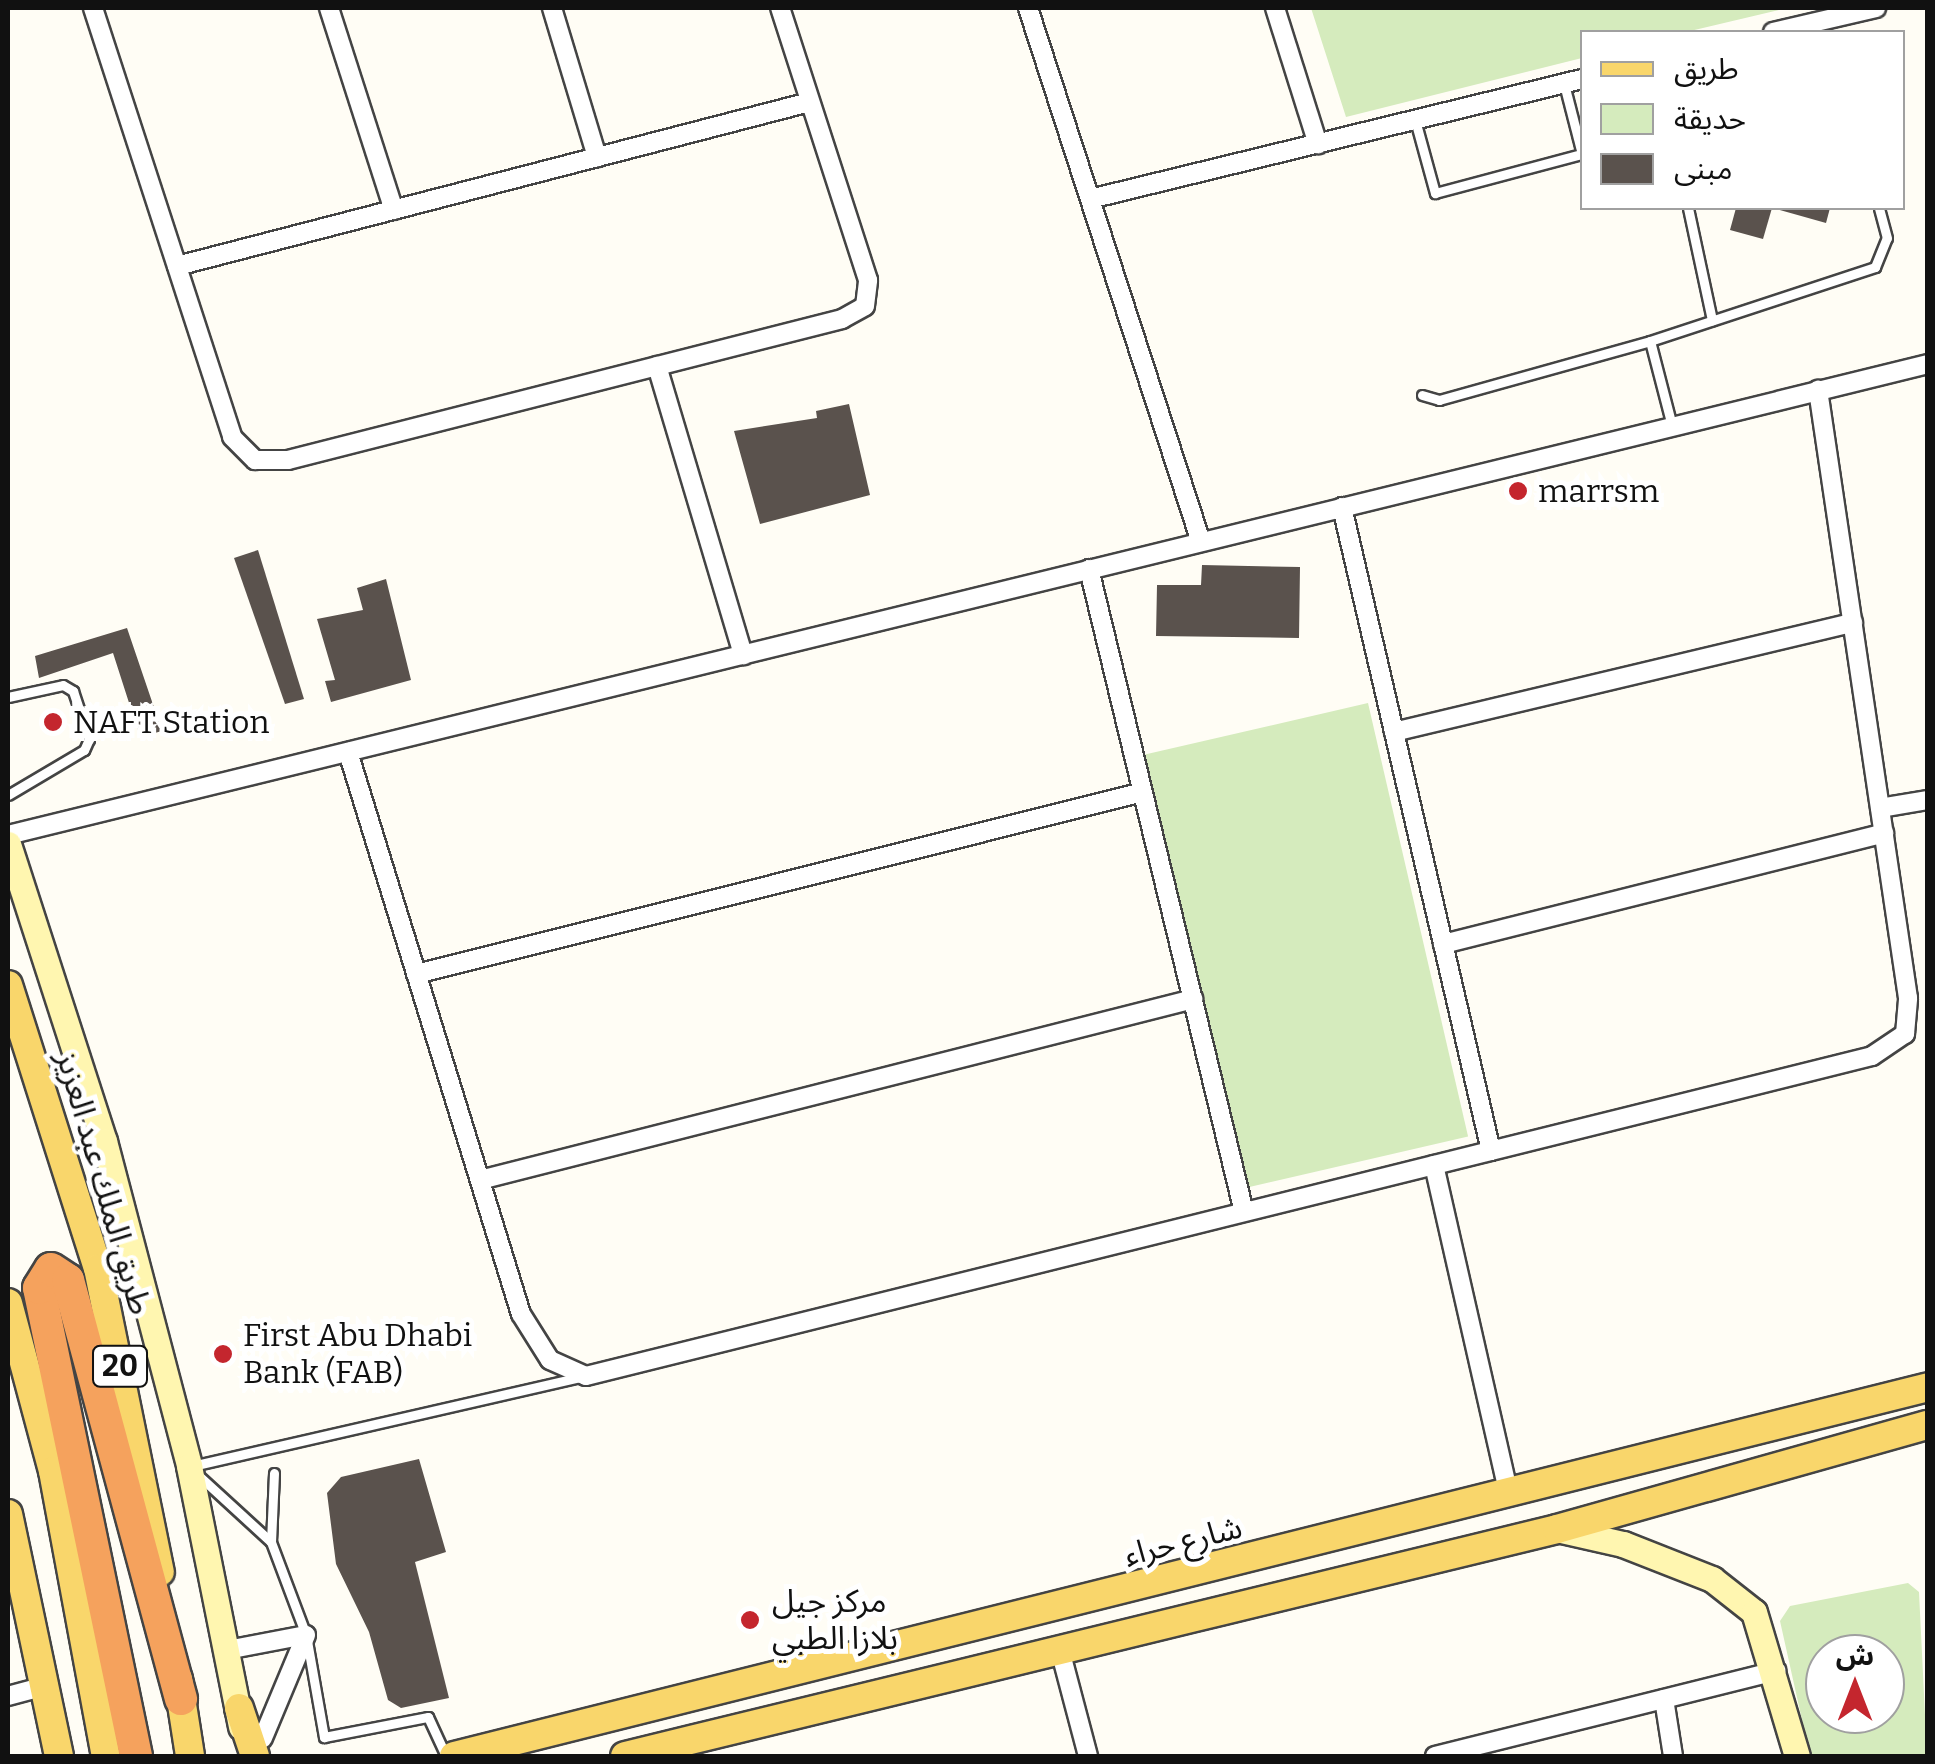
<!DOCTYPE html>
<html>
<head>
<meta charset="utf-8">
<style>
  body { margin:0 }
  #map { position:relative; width:1935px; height:1764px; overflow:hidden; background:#fffdf5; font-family:Bitter,"Noto Sans Arabic",serif }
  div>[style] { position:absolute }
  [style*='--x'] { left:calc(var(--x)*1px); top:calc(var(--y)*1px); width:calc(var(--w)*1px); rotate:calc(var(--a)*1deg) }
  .green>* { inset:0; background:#d5ebbd; transform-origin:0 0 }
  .building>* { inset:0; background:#5a524d }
  .roads { filter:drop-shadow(2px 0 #444) drop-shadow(-2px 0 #444) drop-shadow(0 2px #444) drop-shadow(0 -2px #444) }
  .lane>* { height:9px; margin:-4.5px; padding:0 4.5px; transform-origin:4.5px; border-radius:4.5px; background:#fff }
  .street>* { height:18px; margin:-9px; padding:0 9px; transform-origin:9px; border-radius:9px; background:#fff }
  .secondary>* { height:25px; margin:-12.5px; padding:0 12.5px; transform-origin:12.5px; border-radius:12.5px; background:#fff6b0 }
  .primary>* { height:28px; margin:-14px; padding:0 14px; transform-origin:14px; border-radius:14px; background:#f9d66b }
  .highway>* { height:32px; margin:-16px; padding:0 16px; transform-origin:16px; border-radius:16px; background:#f5a25d }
  .dots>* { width:28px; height:28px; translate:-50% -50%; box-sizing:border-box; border:5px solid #fff; border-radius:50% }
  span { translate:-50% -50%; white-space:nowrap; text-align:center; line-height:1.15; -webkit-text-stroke:10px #fff; paint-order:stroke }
  .shield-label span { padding:2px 8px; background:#fff; border:2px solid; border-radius:8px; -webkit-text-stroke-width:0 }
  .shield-label { font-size:30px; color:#111; font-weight:700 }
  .poi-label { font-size:32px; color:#111 }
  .left { translate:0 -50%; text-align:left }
  .street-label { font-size:32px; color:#111 }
  .frame { position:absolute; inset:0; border:10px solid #111; pointer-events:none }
  .legend { position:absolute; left:1580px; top:30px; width:325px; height:180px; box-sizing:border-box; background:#fff; border:2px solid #a0a0a0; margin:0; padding:12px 18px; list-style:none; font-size:30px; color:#111 }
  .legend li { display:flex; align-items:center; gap:20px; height:50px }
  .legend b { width:50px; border:2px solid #a0a0a0 }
  .north { position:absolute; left:1805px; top:1634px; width:100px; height:100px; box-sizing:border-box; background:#fff; border:2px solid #a0a0a0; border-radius:50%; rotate:0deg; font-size:28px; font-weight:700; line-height:40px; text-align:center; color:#111 }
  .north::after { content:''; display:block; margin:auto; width:35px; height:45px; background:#c4262e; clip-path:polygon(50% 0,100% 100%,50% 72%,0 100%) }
</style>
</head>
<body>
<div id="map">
  <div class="green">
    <i style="clip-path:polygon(1311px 8px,1787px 8px,1686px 32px,1582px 32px,1582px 58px,1346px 117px)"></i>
    <i style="left:1368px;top:703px;width:445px;height:230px;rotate:77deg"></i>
    <i style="clip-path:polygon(evenodd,1908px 1583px,1919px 1592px,1927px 1756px,1810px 1756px,1780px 1621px,1790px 1606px,1908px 1583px,1825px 1654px,1885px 1654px,1885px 1714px,1825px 1714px,1825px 1654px)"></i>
  </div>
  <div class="building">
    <i style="clip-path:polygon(1736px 208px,1772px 208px,1763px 239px,1730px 230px)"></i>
    <i style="clip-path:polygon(1773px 208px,1830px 208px,1826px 223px)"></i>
    <i style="clip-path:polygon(849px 404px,870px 495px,760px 524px,734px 431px,817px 418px,816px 411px)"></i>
    <i style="clip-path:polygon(258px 550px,304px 699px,285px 704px,234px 558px)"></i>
    <i style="clip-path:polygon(1202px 565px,1300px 567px,1299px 638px,1156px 636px,1157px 585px,1201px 585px)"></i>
    <i style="clip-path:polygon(386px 579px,411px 680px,331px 702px,325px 681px,335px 680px,317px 619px,363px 610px,357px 588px)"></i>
    <i style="clip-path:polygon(127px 628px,162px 731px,140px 737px,113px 653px,39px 678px,35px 656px)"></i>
    <i style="clip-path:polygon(419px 1459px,446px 1552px,415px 1562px,449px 1698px,401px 1708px,388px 1700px,369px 1632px,336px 1564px,327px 1493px,341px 1477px)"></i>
  </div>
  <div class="roads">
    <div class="lane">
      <i style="--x:1564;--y:84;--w:72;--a:75.6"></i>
      <i style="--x:1415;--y:120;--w:76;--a:74.7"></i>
      <i style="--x:1435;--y:193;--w:152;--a:-14.9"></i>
      <i style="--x:1688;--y:208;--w:115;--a:77.9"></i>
      <i style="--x:1650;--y:341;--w:88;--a:75.5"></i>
      <i style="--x:1422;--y:395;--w:18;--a:16"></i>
      <i style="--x:1439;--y:400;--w:219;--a:-15.6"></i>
      <i style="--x:1650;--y:341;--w:237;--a:-18.2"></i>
      <i style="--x:1875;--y:267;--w:31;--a:-68"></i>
      <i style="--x:1887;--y:238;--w:31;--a:-105"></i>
      <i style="--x:8;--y:697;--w:56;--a:-12.3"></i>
      <i style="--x:63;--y:685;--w:12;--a:31"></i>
      <i style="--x:73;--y:691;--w:51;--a:71.6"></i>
      <i style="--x:89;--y:739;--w:12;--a:114"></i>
      <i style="--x:84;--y:750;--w:88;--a:149.4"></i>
      <i style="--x:192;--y:1466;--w:399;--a:-12.9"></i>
      <i style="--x:198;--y:1475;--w:99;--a:42.5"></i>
      <i style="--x:271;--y:1542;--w:99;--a:69.4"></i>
      <i style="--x:306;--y:1635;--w:104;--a:80"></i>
      <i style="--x:324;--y:1737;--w:106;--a:-10.9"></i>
      <i style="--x:428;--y:1717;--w:43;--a:65.2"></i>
      <i style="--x:271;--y:1542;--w:69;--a:-87.5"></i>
    </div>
    <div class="street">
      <i style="--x:93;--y:8;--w:451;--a:72"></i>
      <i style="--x:232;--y:437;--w:33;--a:45"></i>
      <i style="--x:255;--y:460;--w:33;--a:0"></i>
      <i style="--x:288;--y:460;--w:572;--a:-14.28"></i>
      <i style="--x:842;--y:319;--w:26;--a:-29"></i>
      <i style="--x:865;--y:306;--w:26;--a:-83"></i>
      <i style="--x:868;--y:280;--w:286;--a:-107.9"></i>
      <i style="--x:329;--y:8;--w:212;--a:72.2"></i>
      <i style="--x:552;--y:8;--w:156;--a:73.2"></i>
      <i style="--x:1028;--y:8;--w:561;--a:72.05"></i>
      <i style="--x:1275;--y:8;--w:143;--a:72.5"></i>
      <i style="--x:1773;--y:32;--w:106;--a:-13.1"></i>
      <i style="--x:1090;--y:199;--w:506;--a:-13.71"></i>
      <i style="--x:177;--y:266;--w:654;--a:-14.53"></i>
      <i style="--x:657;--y:366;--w:302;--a:73.4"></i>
      <i style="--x:1342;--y:507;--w:661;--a:76.97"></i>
      <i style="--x:1089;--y:569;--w:661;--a:76.45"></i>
      <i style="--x:1394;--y:732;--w:472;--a:-13.4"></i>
      <i style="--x:348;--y:752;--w:588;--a:72.89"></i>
      <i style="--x:521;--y:1314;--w:54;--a:57.8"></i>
      <i style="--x:550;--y:1360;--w:39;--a:24"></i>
      <i style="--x:586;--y:1376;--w:1325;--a:-13.97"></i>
      <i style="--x:1872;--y:1056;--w:40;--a:-34"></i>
      <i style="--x:1905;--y:1034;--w:36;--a:-85"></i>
      <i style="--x:1908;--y:998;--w:615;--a:-98.42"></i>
      <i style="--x:1880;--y:808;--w:49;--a:-9.5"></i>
      <i style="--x:8;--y:835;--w:1977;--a:-13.78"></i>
      <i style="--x:1443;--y:944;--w:455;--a:-14.1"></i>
      <i style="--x:416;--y:974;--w:749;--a:-14.05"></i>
      <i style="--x:1434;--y:1165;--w:339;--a:77.2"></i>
      <i style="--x:480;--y:1180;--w:736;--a:-14.24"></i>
      <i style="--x:227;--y:1650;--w:80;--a:-10.8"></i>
      <i style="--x:306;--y:1635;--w:112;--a:112.7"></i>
      <i style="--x:1060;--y:1650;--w:110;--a:75.2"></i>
      <i style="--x:8;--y:1696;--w:42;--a:-15"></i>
      <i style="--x:1664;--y:1699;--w:58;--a:81"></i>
      <i style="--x:1435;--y:1756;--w:352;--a:-14"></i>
    </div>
    <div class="secondary">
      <i style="--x:8;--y:844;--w:312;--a:72.1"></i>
      <i style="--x:104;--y:1141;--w:336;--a:75.3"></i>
      <i style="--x:189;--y:1466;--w:266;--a:78.7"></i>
      <i style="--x:1557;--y:1529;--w:68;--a:12.8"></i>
      <i style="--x:1623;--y:1544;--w:96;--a:21.5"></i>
      <i style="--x:1712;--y:1579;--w:53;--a:38.2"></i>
      <i style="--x:1754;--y:1612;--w:150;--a:73.4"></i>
    </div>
    <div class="primary">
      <i style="--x:8;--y:985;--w:297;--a:72.4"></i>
      <i style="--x:98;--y:1268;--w:310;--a:78.5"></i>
      <i style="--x:8;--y:1303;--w:174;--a:75"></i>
      <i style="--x:53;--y:1471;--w:290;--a:79.5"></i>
      <i style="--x:8;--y:1514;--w:247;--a:78.1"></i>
      <i style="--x:178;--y:1679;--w:78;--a:81.1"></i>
      <i style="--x:239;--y:1708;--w:51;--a:71.6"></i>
      <i style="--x:454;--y:1756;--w:1519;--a:-14.05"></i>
      <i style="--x:625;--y:1756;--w:959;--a:-13.69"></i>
      <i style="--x:1557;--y:1529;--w:385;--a:-15.7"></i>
    </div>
    <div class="highway">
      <i style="--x:136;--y:1756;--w:478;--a:-101.7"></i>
      <i style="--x:39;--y:1288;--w:22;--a:-58"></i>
      <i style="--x:51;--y:1269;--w:20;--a:33"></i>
      <i style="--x:68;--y:1280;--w:434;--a:74.9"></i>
    </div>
  </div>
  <div class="dots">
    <i style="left:1518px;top:491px;background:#c4262e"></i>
    <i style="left:53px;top:722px;background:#c4262e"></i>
    <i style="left:223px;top:1354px;background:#c4262e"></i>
    <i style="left:750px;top:1620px;background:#c4262e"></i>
  </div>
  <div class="shield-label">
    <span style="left:120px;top:1366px">20</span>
  </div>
  <div class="poi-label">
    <span class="left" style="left:1538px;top:491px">marrsm</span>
    <span class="left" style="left:73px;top:722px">NAFT Station</span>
    <span class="left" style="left:243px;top:1354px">First Abu Dhabi<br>Bank (FAB)</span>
    <span class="left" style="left:772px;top:1620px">مركز جيل<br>بلازا الطبي</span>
  </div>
  <div class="street-label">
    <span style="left:104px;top:1183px;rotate:74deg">طريق الملك عبد العزيز</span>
    <span style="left:1183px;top:1541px;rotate:-14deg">شارع حراء</span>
  </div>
  <div class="frame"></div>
  <ul class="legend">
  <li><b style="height:12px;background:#f9d66b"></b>طريق</li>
  <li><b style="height:28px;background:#d5ebbd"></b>حديقة</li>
  <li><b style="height:28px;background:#5a524d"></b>مبنى</li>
  </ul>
  <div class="north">ش</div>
</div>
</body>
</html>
